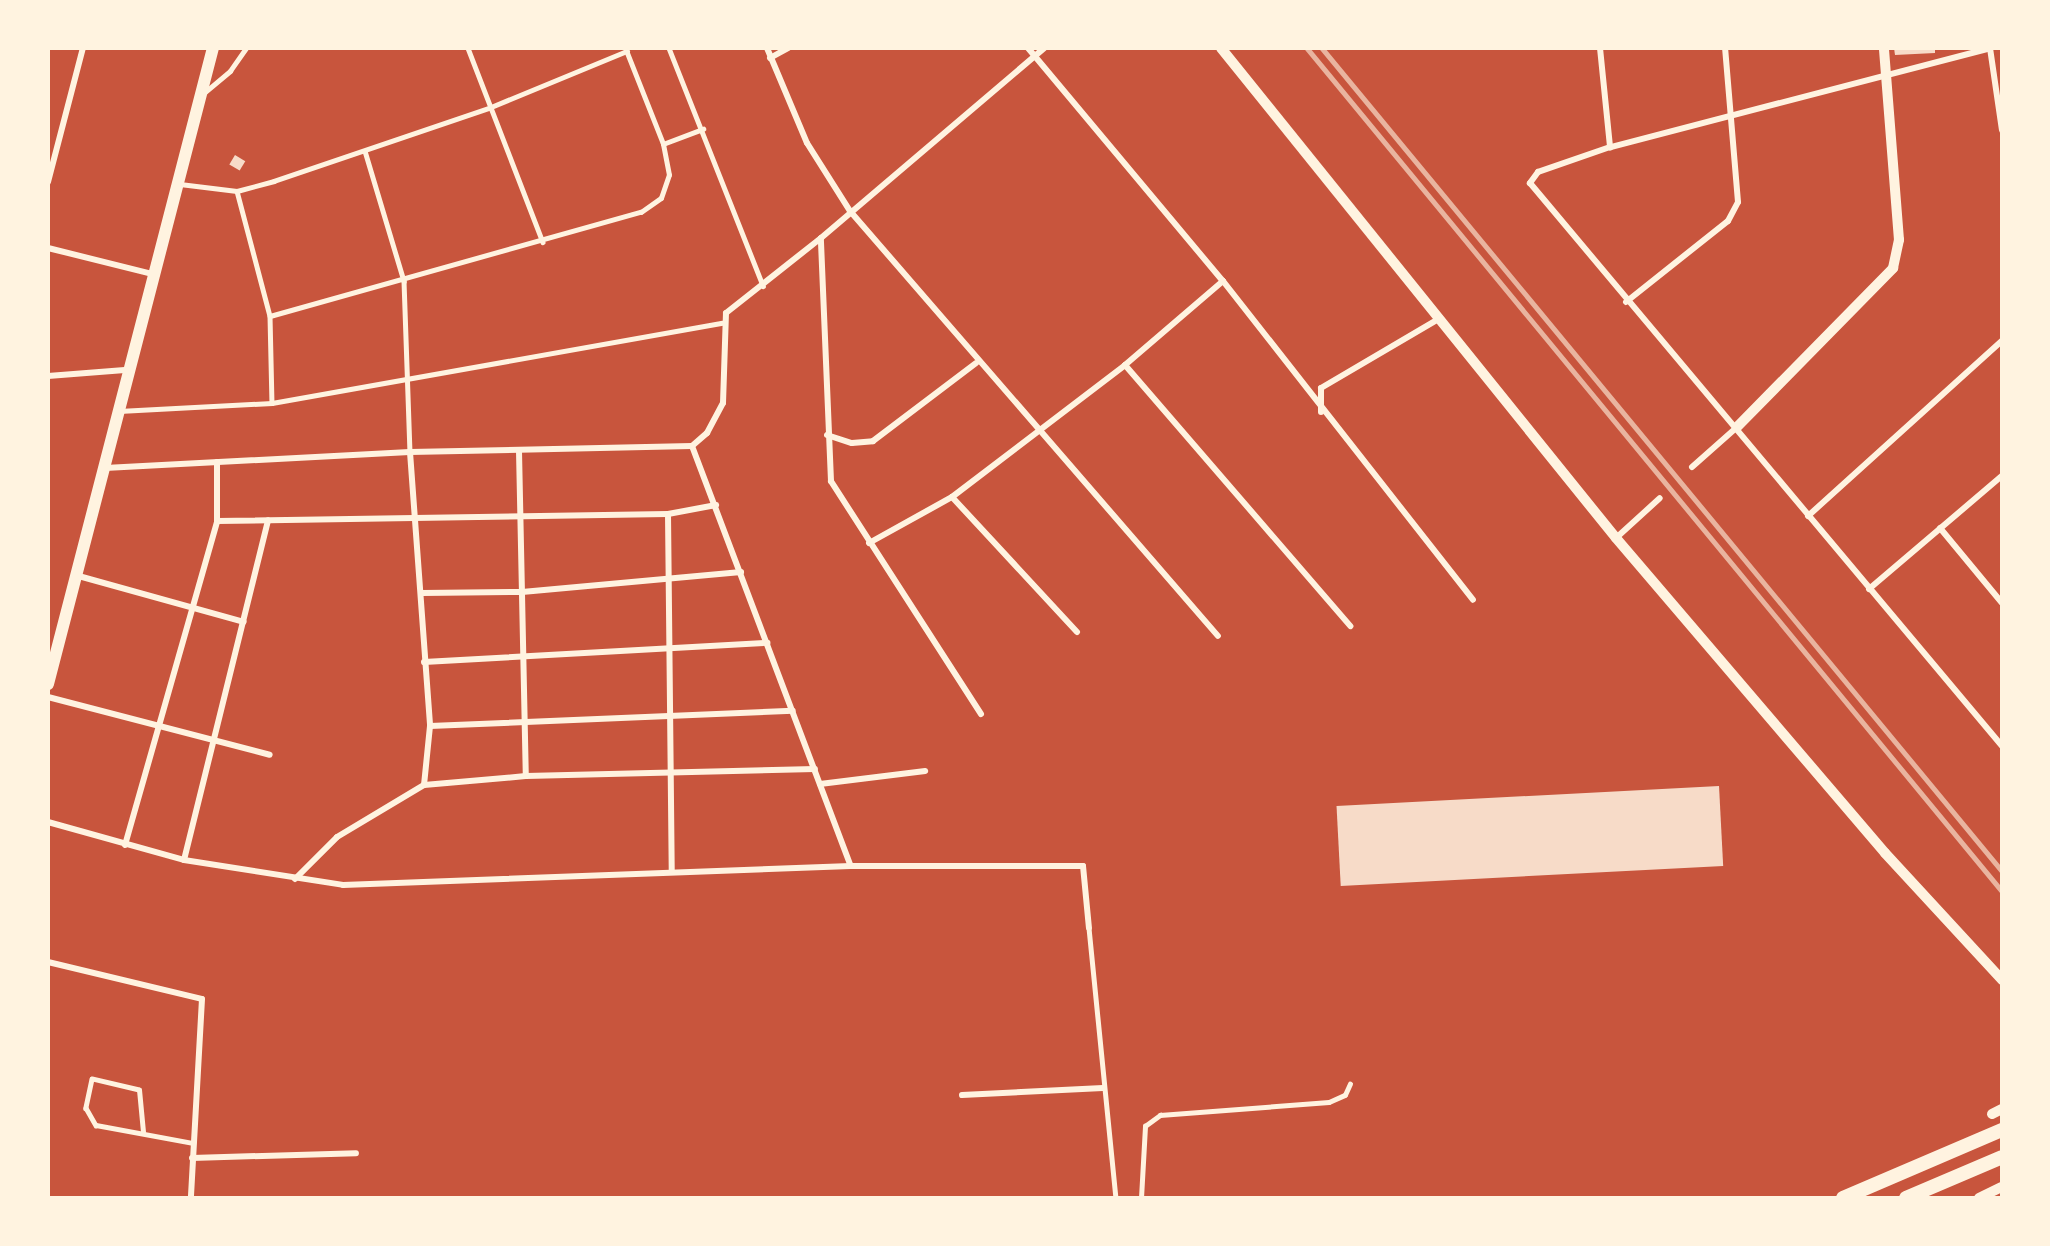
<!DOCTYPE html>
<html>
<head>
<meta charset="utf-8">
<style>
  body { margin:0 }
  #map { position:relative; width:2050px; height:1246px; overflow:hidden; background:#c8553d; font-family:"Asap Condensed",sans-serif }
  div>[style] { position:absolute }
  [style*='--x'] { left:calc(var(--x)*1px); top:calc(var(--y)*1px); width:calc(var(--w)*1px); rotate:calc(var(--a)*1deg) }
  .building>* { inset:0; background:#f7dbc8; transform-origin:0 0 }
  .service>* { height:4.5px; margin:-2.25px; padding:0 2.25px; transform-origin:2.25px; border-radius:2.25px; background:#fff3e0 }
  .minor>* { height:6px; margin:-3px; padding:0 3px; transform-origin:3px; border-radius:3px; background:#fff3e0 }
  .tertiary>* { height:10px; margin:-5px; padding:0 5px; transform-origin:5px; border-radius:5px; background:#fff3e0 }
  .secondary>* { height:12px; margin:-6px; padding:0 6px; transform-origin:6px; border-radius:6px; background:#fff3e0 }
  .primary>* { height:14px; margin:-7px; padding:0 7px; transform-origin:7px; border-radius:7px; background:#fff3e0 }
  .rail>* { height:4.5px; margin:-2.25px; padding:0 2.25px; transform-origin:2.25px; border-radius:2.25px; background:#e9b49f }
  span { translate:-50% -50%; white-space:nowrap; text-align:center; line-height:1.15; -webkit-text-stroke:6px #fff3e0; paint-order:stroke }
  .frame { position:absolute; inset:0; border:50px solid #fff3e0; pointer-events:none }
</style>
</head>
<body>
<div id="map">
  <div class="building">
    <i style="clip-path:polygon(1894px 48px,1935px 48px,1935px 53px,1895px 55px)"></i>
    <i style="left:235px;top:155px;width:12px;height:11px;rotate:31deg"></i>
    <i style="left:1719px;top:786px;width:80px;height:383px;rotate:87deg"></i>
  </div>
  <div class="service">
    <i style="--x:468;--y:48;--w:208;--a:68.9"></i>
    <i style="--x:669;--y:48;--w:256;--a:68.4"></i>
    <i style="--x:204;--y:93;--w:34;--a:-40"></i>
    <i style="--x:230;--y:71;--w:28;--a:-55"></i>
    <i style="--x:663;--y:144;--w:43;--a:-20.6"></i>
    <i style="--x:365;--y:151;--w:136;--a:73.3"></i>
    <i style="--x:404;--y:281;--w:171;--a:88"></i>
    <i style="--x:180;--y:184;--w:57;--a:7"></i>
    <i style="--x:237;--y:191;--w:38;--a:-15"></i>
    <i style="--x:274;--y:181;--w:229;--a:-18.8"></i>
    <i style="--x:491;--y:107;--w:147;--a:-22.4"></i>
    <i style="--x:237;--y:191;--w:129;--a:75.2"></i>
    <i style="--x:270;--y:316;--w:385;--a:-15.7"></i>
    <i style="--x:641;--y:212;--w:24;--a:-35"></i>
    <i style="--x:661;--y:198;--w:24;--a:-71"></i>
    <i style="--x:669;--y:175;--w:32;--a:-101"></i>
    <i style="--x:663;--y:144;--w:103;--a:-111.6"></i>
    <i style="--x:270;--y:316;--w:87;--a:88.7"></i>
    <i style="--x:272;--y:403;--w:457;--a:-10.1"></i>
    <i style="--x:119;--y:411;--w:153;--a:-3"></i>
    <i style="--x:1089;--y:928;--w:271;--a:84.3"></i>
    <i style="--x:143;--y:1132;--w:42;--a:-95.4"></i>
    <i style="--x:139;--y:1090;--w:48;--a:-166.8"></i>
    <i style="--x:92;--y:1079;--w:30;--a:102"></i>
    <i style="--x:86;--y:1108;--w:20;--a:60"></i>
    <i style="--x:96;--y:1125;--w:99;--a:10.5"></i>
    <i style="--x:1141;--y:1198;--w:72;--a:-86.8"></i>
    <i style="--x:1145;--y:1126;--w:19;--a:-36"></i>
    <i style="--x:1160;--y:1115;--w:169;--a:-4.4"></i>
    <i style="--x:1329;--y:1102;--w:17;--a:-24"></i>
    <i style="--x:1345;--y:1095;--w:12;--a:-66"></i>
  </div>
  <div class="minor">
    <i style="--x:767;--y:48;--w:103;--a:67.2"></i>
    <i style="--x:807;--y:143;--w:80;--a:57.7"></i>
    <i style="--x:850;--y:211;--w:562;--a:49.11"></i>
    <i style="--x:1028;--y:48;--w:304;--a:50.1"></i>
    <i style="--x:1223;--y:281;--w:405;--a:51.9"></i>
    <i style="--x:1600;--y:48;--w:100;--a:84.2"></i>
    <i style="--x:1990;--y:48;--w:83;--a:81.7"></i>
    <i style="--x:1991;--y:48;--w:394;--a:165.4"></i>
    <i style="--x:1610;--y:147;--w:76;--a:160.9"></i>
    <i style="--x:1538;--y:172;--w:14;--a:126"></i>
    <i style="--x:1530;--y:183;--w:735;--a:50.02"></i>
    <i style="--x:770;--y:58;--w:21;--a:-29"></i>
    <i style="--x:48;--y:182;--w:138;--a:-75.4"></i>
    <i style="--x:48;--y:248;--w:107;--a:14"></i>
    <i style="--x:1626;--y:302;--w:130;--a:-38.5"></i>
    <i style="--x:1728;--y:221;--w:21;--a:-62"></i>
    <i style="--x:1738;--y:202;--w:155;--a:-94.8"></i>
    <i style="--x:1125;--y:365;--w:345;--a:49.2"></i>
    <i style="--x:48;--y:376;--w:77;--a:-4.5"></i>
    <i style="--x:1321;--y:412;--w:24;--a:-90"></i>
    <i style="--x:1321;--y:388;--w:134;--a:-30.4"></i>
    <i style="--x:827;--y:435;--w:26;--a:18"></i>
    <i style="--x:852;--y:443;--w:21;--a:-5"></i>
    <i style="--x:873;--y:441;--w:129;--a:-37.1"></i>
    <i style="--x:692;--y:446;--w:449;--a:69.3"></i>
    <i style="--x:519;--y:451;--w:325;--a:88.8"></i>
    <i style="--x:410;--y:452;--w:275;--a:85.8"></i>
    <i style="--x:430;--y:726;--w:59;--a:95.8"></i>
    <i style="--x:1692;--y:467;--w:60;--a:-41.6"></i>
    <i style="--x:105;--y:468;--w:305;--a:-3"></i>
    <i style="--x:410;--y:452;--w:282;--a:-1.2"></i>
    <i style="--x:692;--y:446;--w:20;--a:-41"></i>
    <i style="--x:707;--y:433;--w:34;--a:-62"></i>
    <i style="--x:723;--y:403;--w:90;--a:-88.1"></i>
    <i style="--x:726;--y:313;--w:121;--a:-38.3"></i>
    <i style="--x:952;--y:497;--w:184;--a:47.2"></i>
    <i style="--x:668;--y:514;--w:358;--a:89.4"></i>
    <i style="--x:1808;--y:516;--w:261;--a:-42.1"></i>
    <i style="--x:217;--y:521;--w:451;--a:-0.9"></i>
    <i style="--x:668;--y:514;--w:49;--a:-10.6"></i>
    <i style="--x:1940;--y:528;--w:97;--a:50.4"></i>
    <i style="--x:1616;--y:538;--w:59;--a:-42.3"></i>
    <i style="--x:869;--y:543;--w:95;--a:-29"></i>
    <i style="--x:952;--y:497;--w:218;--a:-37.3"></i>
    <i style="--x:1125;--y:365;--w:129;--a:-40.6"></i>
    <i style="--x:75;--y:575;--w:175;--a:15.5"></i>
    <i style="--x:1869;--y:589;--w:175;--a:-40.4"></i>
    <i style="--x:422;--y:593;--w:100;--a:-0.6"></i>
    <i style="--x:522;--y:592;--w:220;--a:-5.2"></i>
    <i style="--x:424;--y:662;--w:344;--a:-3.2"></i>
    <i style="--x:48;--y:697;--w:229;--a:14.6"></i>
    <i style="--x:981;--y:714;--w:277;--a:-122.8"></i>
    <i style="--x:831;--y:481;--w:243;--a:-92.4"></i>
    <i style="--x:821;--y:238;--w:293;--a:-40.4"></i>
    <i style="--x:430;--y:726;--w:363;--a:-2.4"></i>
    <i style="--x:820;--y:784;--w:106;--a:-7.1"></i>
    <i style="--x:48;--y:822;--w:141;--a:15.6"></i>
    <i style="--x:184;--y:860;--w:161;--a:8.9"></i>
    <i style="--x:343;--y:885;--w:508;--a:-2.14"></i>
    <i style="--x:851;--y:866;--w:232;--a:0"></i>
    <i style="--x:1083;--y:866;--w:62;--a:84.5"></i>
    <i style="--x:125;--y:845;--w:337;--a:-74.1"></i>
    <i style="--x:217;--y:521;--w:59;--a:-90"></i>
    <i style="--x:184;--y:860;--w:350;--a:-76.1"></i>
    <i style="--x:295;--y:879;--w:59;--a:-45"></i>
    <i style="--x:337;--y:837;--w:101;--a:-30.9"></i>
    <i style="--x:424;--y:785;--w:102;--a:-5"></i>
    <i style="--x:526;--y:776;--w:289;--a:-1.4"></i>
    <i style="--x:48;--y:962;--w:158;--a:13.5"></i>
    <i style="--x:202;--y:999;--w:199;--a:93.2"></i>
    <i style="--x:962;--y:1095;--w:141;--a:-2.8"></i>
    <i style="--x:192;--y:1158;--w:164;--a:-1.7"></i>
  </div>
  <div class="tertiary">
    <i style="--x:1221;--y:48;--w:629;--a:51.13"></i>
    <i style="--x:1616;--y:538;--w:414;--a:49.5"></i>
    <i style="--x:1885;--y:853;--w:173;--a:47.3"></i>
    <i style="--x:1737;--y:427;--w:223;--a:-45.5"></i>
    <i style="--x:1893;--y:268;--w:29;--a:-78"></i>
    <i style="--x:1899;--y:240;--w:193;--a:-94.5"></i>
    <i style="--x:1992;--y:1114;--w:11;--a:-27"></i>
    <i style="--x:1979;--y:1198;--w:25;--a:-26"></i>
  </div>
  <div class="secondary">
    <i style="--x:48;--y:684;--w:657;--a:-75.46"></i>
  </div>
  <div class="primary">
    <i style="--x:1843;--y:1198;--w:173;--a:-23.2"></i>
    <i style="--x:1906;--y:1198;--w:104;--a:-23.1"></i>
  </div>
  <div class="rail">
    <i style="--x:1307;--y:48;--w:1093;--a:50.5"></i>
    <i style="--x:1322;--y:48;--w:1068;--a:50.43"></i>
  </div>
  <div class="frame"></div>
</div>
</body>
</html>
